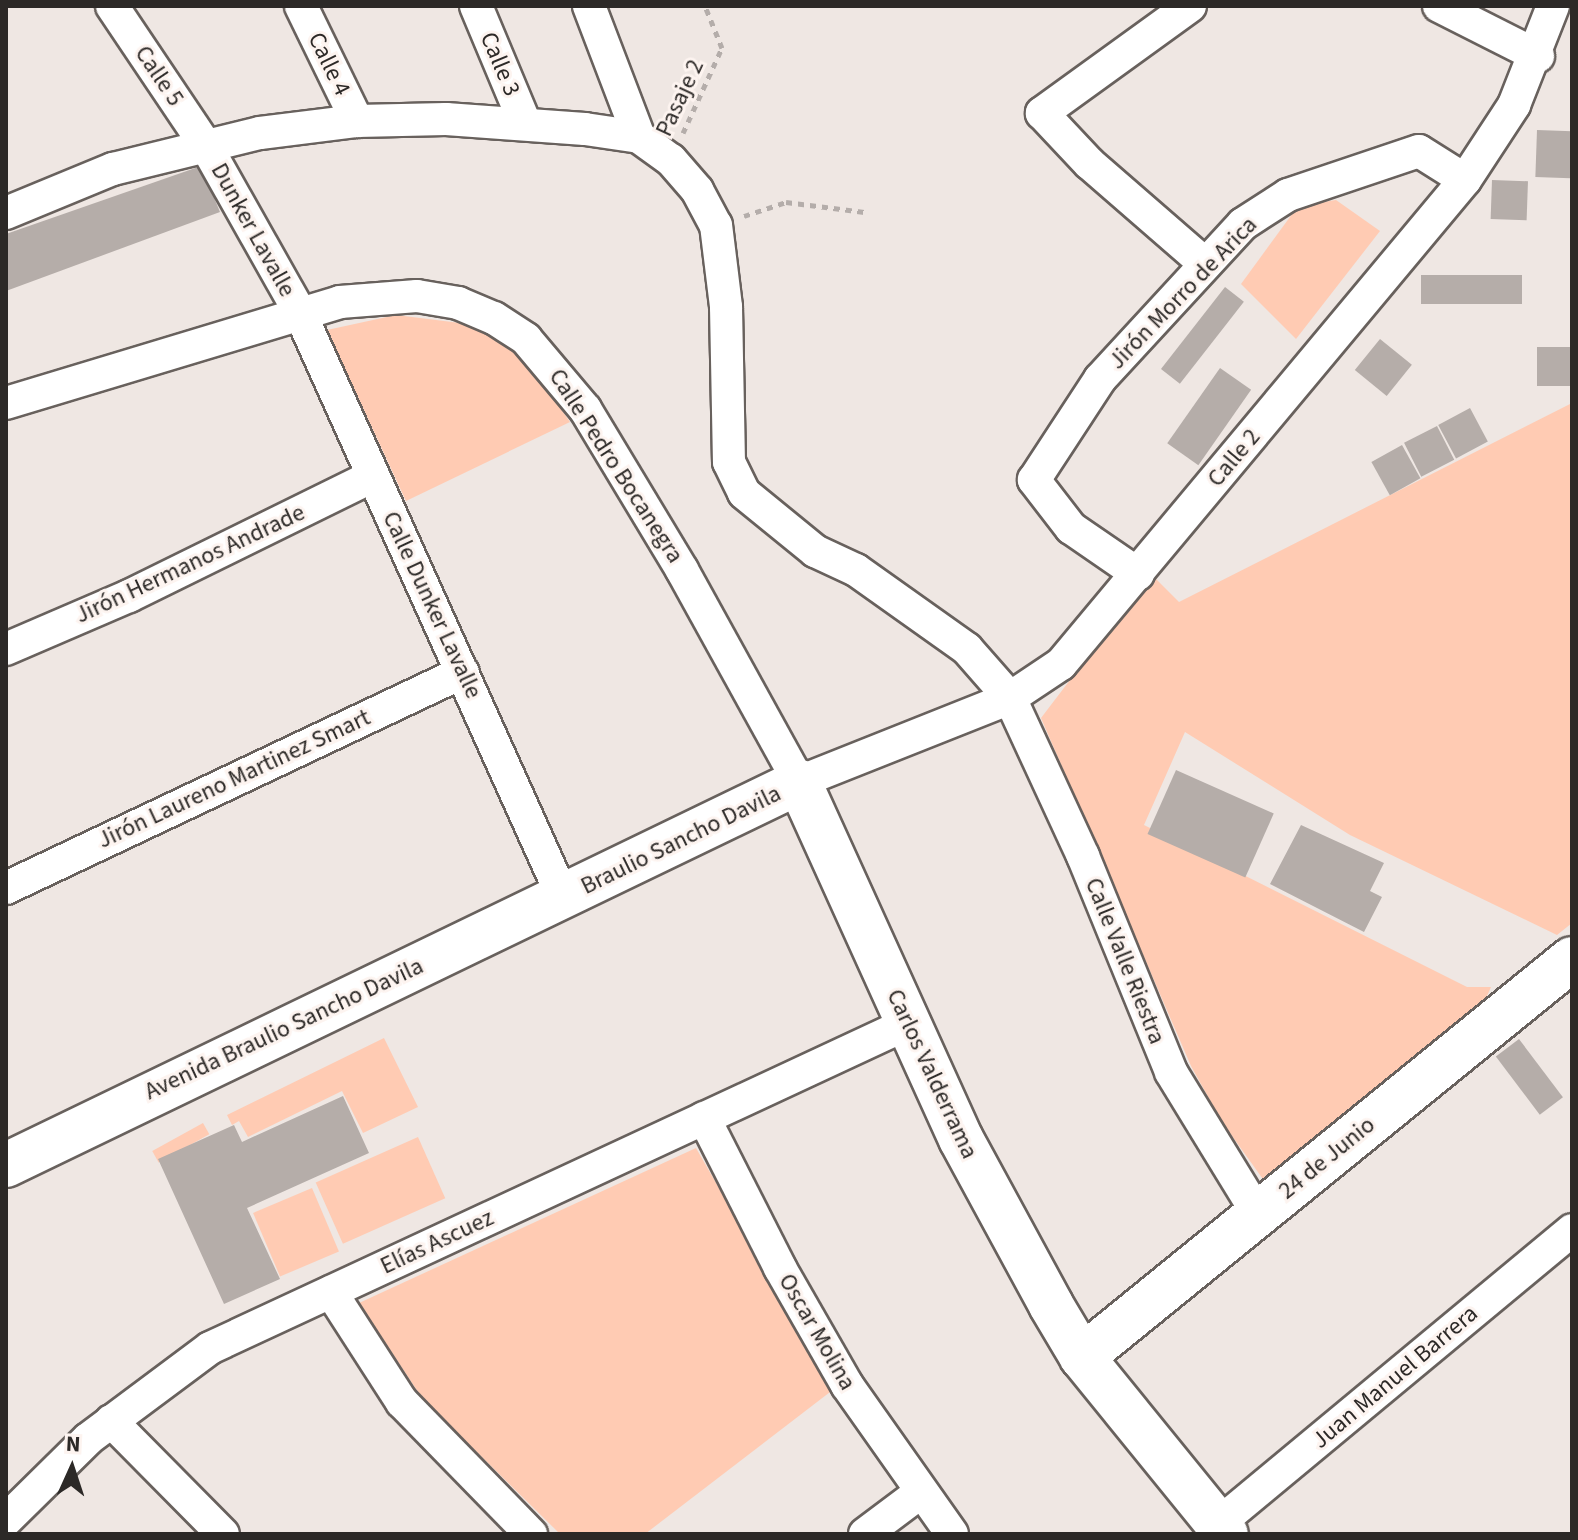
<!DOCTYPE html>
<html>
<head>
<meta charset="utf-8">
<style>
  body { margin:0 }
  #map { position:relative; width:1578px; height:1540px; overflow:hidden; background:#efe7e3; font-family:"Source Sans 3",sans-serif }
  div>[style] { position:absolute }
  [style*='--x'] { left:calc(var(--x)*1px); top:calc(var(--y)*1px); width:calc(var(--w)*1px); rotate:calc(var(--a)*1deg) }
  .green>* { inset:0; background:#ffcbb3; transform-origin:0 0 }
  .building>* { inset:0; background:#b5ada9; transform-origin:0 0 }
  .path>* { height:5px; margin-top:-2.5px; transform-origin:0; background:repeating-linear-gradient(90deg,#b4adaa 0 6px,transparent 0 12px) }
  .roads { filter:drop-shadow(2px 0 #68615d) drop-shadow(-2px 0 #68615d) drop-shadow(0 2px #68615d) drop-shadow(0 -2px #68615d) }
  .street>* { height:32px; margin:-16px; padding:0 16px; transform-origin:16px; border-radius:16px; background:#fff }
  .secondary>* { height:44px; margin:-22px; padding:0 22px; transform-origin:22px; border-radius:22px; background:#fff }
  span { translate:-50% -50%; white-space:nowrap; text-align:center; line-height:1.15; -webkit-text-stroke:6px #fdf4f0; paint-order:stroke }
  .street-label { font-size:24px; color:#2c2927 }
  .frame { position:absolute; inset:0; border:8px solid #2c2927; pointer-events:none }
  .north { position:absolute; left:32px; top:1428px; width:80px; height:80px; -webkit-text-stroke:6px #fdf4f0; paint-order:stroke; rotate:3deg; font-size:22px; font-weight:700; line-height:32px; text-align:center; color:#2c2927 }
  .north::after { content:''; display:block; margin:auto; width:28px; height:36px; background:#2c2927; clip-path:polygon(50% 0,100% 100%,50% 72%,0 100%) }
</style>
</head>
<body>
<div id="map">
  <div class="green">
    <i style="clip-path:polygon(1336px 200px,1380px 231px,1296px 339px,1241px 284px,1298px 206px)"></i>
    <i style="clip-path:polygon(396px 315px,468px 324px,499px 341px,528px 362px,570px 422px,406px 501px,327px 330px)"></i>
    <i style="clip-path:polygon(1572px 403px,1572px 923px,1557px 935px,1350px 835px,1185px 732px,1144px 825px,1467px 987px,1491px 987px,1483px 1005px,1265px 1182px,1222px 1122px,1191px 1066px,1041px 718px,1115px 621px,1156px 579px,1179px 602px)"></i>
    <i style="clip-path:polygon(384px 1038px,418px 1107px,363px 1133px,342px 1091px,248px 1137px,239px 1121px,232px 1125px,227px 1115px)"></i>
    <i style="left:203px;top:1123px;width:13px;height:58px;rotate:61deg"></i>
    <i style="left:418px;top:1137px;width:67px;height:112px;rotate:66deg"></i>
    <i style="clip-path:polygon(696px 1148px,834px 1389px,645px 1534px,560px 1534px,422px 1398px,359px 1303px)"></i>
    <i style="left:312px;top:1188px;width:69px;height:64px;rotate:67deg"></i>
  </div>
  <div class="building">
    <i style="left:1537px;top:130px;width:35px;height:47px;rotate:2deg"></i>
    <i style="clip-path:polygon(201px 166px,220px 212px,6px 291px,6px 234px)"></i>
    <i style="left:1492px;top:180px;width:36px;height:39px;rotate:2deg"></i>
    <i style="left:1421px;top:275px;width:101px;height:29px"></i>
    <i style="left:1225px;top:287px;width:24px;height:104px;rotate:38deg"></i>
    <i style="left:1380px;top:339px;width:41px;height:40px;rotate:39deg"></i>
    <i style="left:1537px;top:347px;width:35px;height:39px"></i>
    <i style="left:1220px;top:368px;width:38px;height:92px;rotate:35deg"></i>
    <i style="left:1470px;top:408px;width:38px;height:36px;rotate:62deg"></i>
    <i style="left:1437px;top:426px;width:38px;height:37px;rotate:63deg"></i>
    <i style="left:1402px;top:445px;width:38px;height:35px;rotate:61deg"></i>
    <i style="left:1176px;top:770px;width:107px;height:70px;rotate:24deg"></i>
    <i style="clip-path:polygon(1301px 825px,1384px 863px,1370px 891px,1382px 897px,1364px 932px,1270px 884px)"></i>
    <i style="left:1519px;top:1039px;width:73px;height:29px;rotate:53deg"></i>
    <i style="clip-path:polygon(343px 1096px,369px 1153px,247px 1208px,280px 1279px,224px 1304px,158px 1159px,234px 1125px,242px 1142px)"></i>
  </div>
  <div class="path">
    <i style="--x:683;--y:133;--w:94;--a:-65.4"></i>
    <i style="--x:722;--y:48;--w:45;--a:-112"></i>
    <i style="--x:744;--y:216;--w:44;--a:-18.4"></i>
    <i style="--x:786;--y:202;--w:79;--a:7.3"></i>
  </div>
  <div class="roads">
    <div class="street">
      <i style="--x:112;--y:6;--w:169;--a:56.1"></i>
      <i style="--x:206;--y:146;--w:192;--a:60.6"></i>
      <i style="--x:300;--y:313;--w:640;--a:65.76"></i>
      <i style="--x:301;--y:6;--w:128;--a:64"></i>
      <i style="--x:476;--y:6;--w:127;--a:67.3"></i>
      <i style="--x:589;--y:6;--w:140;--a:69.1"></i>
      <i style="--x:1190;--y:6;--w:183;--a:144.1"></i>
      <i style="--x:1042;--y:113;--w:69;--a:46.8"></i>
      <i style="--x:1089;--y:163;--w:154;--a:41"></i>
      <i style="--x:1439;--y:6;--w:111;--a:26.8"></i>
      <i style="--x:6;--y:213;--w:116;--a:-22.4"></i>
      <i style="--x:113;--y:169;--w:151;--a:-13.8"></i>
      <i style="--x:260;--y:133;--w:98;--a:-7.1"></i>
      <i style="--x:357;--y:121;--w:89;--a:-1.3"></i>
      <i style="--x:446;--y:119;--w:139;--a:4.1"></i>
      <i style="--x:585;--y:129;--w:55;--a:8.4"></i>
      <i style="--x:639;--y:137;--w:39;--a:36"></i>
      <i style="--x:671;--y:160;--w:40;--a:49"></i>
      <i style="--x:697;--y:190;--w:40;--a:62"></i>
      <i style="--x:716;--y:225;--w:83;--a:83"></i>
      <i style="--x:726;--y:307;--w:155;--a:88.9"></i>
      <i style="--x:729;--y:462;--w:34;--a:64"></i>
      <i style="--x:744;--y:493;--w:92;--a:39.2"></i>
      <i style="--x:815;--y:551;--w:45;--a:24.9"></i>
      <i style="--x:856;--y:570;--w:136;--a:35.4"></i>
      <i style="--x:967;--y:649;--w:65;--a:48.7"></i>
      <i style="--x:1010;--y:698;--w:174;--a:65.2"></i>
      <i style="--x:1083;--y:856;--w:233;--a:67.8"></i>
      <i style="--x:1171;--y:1072;--w:167;--a:58.5"></i>
      <i style="--x:6;--y:403;--w:349;--a:-16.8"></i>
      <i style="--x:340;--y:302;--w:77;--a:-4.5"></i>
      <i style="--x:417;--y:296;--w:42;--a:9.7"></i>
      <i style="--x:458;--y:303;--w:39;--a:23"></i>
      <i style="--x:494;--y:318;--w:38;--a:33"></i>
      <i style="--x:526;--y:339;--w:92;--a:49.9"></i>
      <i style="--x:585;--y:409;--w:188;--a:58.9"></i>
      <i style="--x:682;--y:570;--w:242;--a:61.1"></i>
      <i style="--x:799;--y:782;--w:227;--a:-21.7"></i>
      <i style="--x:1010;--y:698;--w:61;--a:-33.7"></i>
      <i style="--x:1061;--y:664;--w:630;--a:-50.15"></i>
      <i style="--x:1465;--y:180;--w:90;--a:-56.8"></i>
      <i style="--x:1514;--y:105;--w:106;--a:-68.5"></i>
      <i style="--x:1138;--y:574;--w:81;--a:-145.5"></i>
      <i style="--x:1071;--y:528;--w:61;--a:-127.6"></i>
      <i style="--x:1034;--y:480;--w:121;--a:-56.8"></i>
      <i style="--x:1100;--y:379;--w:211;--a:-47.3"></i>
      <i style="--x:1243;--y:224;--w:54;--a:-32.8"></i>
      <i style="--x:1288;--y:195;--w:138;--a:-18.6"></i>
      <i style="--x:1419;--y:151;--w:54;--a:32.2"></i>
      <i style="--x:6;--y:649;--w:134;--a:-23.3"></i>
      <i style="--x:129;--y:596;--w:272;--a:-26.2"></i>
      <i style="--x:6;--y:888;--w:505;--a:-25.3"></i>
      <i style="--x:704;--y:1118;--w:168;--a:63.1"></i>
      <i style="--x:780;--y:1268;--w:135;--a:60.2"></i>
      <i style="--x:847;--y:1385;--w:182;--a:54.8"></i>
      <i style="--x:331;--y:1292;--w:131;--a:57.2"></i>
      <i style="--x:402;--y:1402;--w:185;--a:45.7"></i>
      <i style="--x:111;--y:1421;--w:159;--a:45.3"></i>
      <i style="--x:6;--y:1520;--w:115;--a:-44.6"></i>
      <i style="--x:88;--y:1439;--w:152;--a:-36.7"></i>
      <i style="--x:210;--y:1348;--w:769;--a:-24.93"></i>
      <i style="--x:1218;--y:1524;--w:460;--a:-39.7"></i>
      <i style="--x:865;--y:1534;--w:70;--a:-36.9"></i>
    </div>
    <div class="secondary">
      <i style="--x:6;--y:1165;--w:881;--a:-25.78"></i>
      <i style="--x:799;--y:782;--w:392;--a:65.6"></i>
      <i style="--x:961;--y:1139;--w:189;--a:61.5"></i>
      <i style="--x:1051;--y:1305;--w:61;--a:59.2"></i>
      <i style="--x:1082;--y:1357;--w:228;--a:50.9"></i>
      <i style="--x:1082;--y:1357;--w:631;--a:-39.09"></i>
    </div>
  </div>
  <div class="street-label">
    <span style="left:329px;top:64px;rotate:64deg">Calle 4</span>
    <span style="left:500px;top:64px;rotate:67deg">Calle 3</span>
    <span style="left:159px;top:76px;rotate:56deg">Calle 5</span>
    <span style="left:680px;top:98px;rotate:-65deg">Pasaje 2</span>
    <span style="left:253px;top:230px;rotate:61deg">Dunker Lavalle</span>
    <span style="left:1183px;top:293px;rotate:-46deg">Jirón Morro de Arica</span>
    <span style="left:1234px;top:458px;rotate:-50deg">Calle 2</span>
    <span style="left:616px;top:466px;rotate:57deg">Calle Pedro Bocanegra</span>
    <span style="left:190px;top:564px;rotate:-25deg">Jirón Hermanos Andrade</span>
    <span style="left:432px;top:605px;rotate:65deg">Calle Dunker Lavalle</span>
    <span style="left:234px;top:779px;rotate:-25deg">Jirón Laureno Martinez Smart</span>
    <span style="left:681px;top:840px;rotate:-26deg">Braulio Sancho Davila</span>
    <span style="left:1125px;top:961px;rotate:68deg">Calle Valle Riestra</span>
    <span style="left:284px;top:1029px;rotate:-25deg">Avenida Braulio Sancho Davila</span>
    <span style="left:932px;top:1074px;rotate:65deg">Carlos Valderrama</span>
    <span style="left:1327px;top:1158px;rotate:-39deg">24 de Junio</span>
    <span style="left:437px;top:1242px;rotate:-25deg">Elías Ascuez</span>
    <span style="left:817px;top:1332px;rotate:60deg">Oscar Molina</span>
    <span style="left:1395px;top:1377px;rotate:-40deg">Juan Manuel Barrera</span>
  </div>
  <div class="frame"></div>
  <div class="north">N</div>
</div>
</body>
</html>
